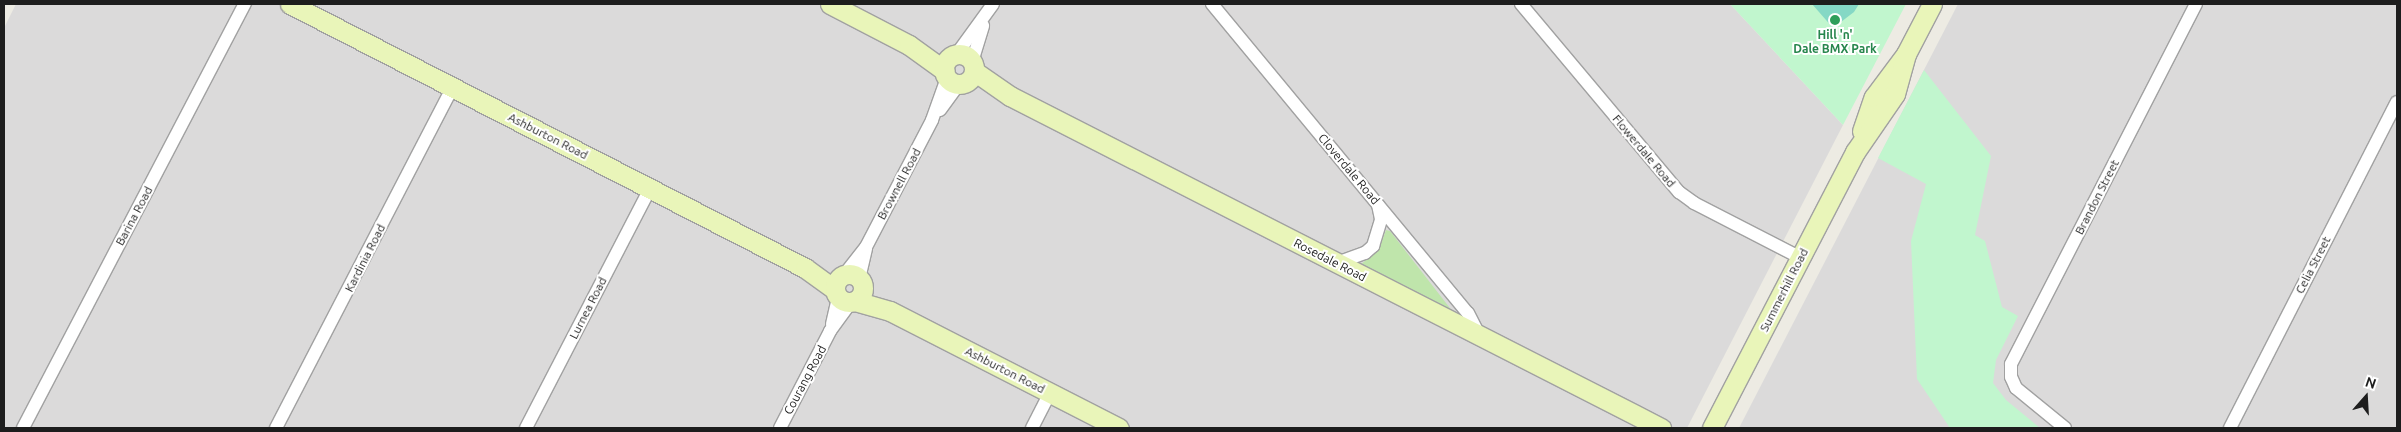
<!DOCTYPE html>
<html>
<head>
<meta charset="utf-8">
<style>
  body { margin:0 }
  #map { position:relative; width:2401px; height:432px; overflow:hidden; background:#edebe3; font-family:Ubuntu,sans-serif }
  div>[style] { position:absolute }
  [style*='--x'] { left:calc(var(--x)*1px); top:calc(var(--y)*1px); width:calc(var(--w)*1px); rotate:calc(var(--a)*1deg) }
  .residential>* { inset:0; background:#dbdada }
  .grass>* { inset:0; background:#bfe5ab }
  .park>* { inset:0; background:#c1f6ce }
  .pitch>* { inset:0; background:#85d8c5 }
  .roads { filter:drop-shadow(1px 0 #a1a1a1) drop-shadow(-1px 0 #a1a1a1) drop-shadow(0 1px #a1a1a1) drop-shadow(0 -1px #a1a1a1) }
  .street>* { height:12px; margin:-6px; padding:0 6px; transform-origin:6px; border-radius:6px; background:#fff }
  .secondary>* { height:19px; margin:-9.5px; padding:0 9.5px; transform-origin:9.5px; border-radius:9.5px; background:#e9f5b9 }
  .secondary>.ring { margin:-9.5px; padding:0; box-sizing:content-box; background:none; border:19px solid #e9f5b9; border-radius:50% }
  .dots>* { width:14px; height:14px; translate:-50% -50%; box-sizing:border-box; border:2px solid #fff; border-radius:50% }
  span { translate:-50% -50%; white-space:nowrap; text-align:center; line-height:1.15; -webkit-text-stroke:4px #fff; paint-order:stroke }
  .leisure-label { font-size:12px; color:#27864d; font-weight:700 }
  .street-label { font-size:12px; color:#1d1d1d }
  .frame { position:absolute; inset:0; border:5px solid #1d1d1d; pointer-events:none }
  .north { position:absolute; left:2341px; top:372px; width:50px; height:50px; -webkit-text-stroke:4px #fff; paint-order:stroke; rotate:19deg; font-size:14px; font-weight:700; line-height:20px; text-align:center; color:#1d1d1d }
  .north::after { content:''; display:block; margin:auto; width:18px; height:22px; background:#1d1d1d; clip-path:polygon(50% 0,100% 100%,50% 72%,0 100%) }
</style>
</head>
<body>
<div id="map">
  <div class="residential">
    <i style="clip-path:polygon(16px 4px,1730px 4px,1843px 125px,1687px 428px,4px 428px,4px 28px)"></i>
    <i style="clip-path:polygon(1958px 4px,2397px 4px,2397px 428px,1739px 428px)"></i>
  </div>
  <div class="grass">
    <i style="clip-path:polygon(1386px 230px,1390px 231px,1453px 312px,1360px 265px,1379px 249px)"></i>
  </div>
  <div class="park">
    <i style="clip-path:polygon(1730px 4px,1906px 4px,1843px 125px)"></i>
    <i style="clip-path:polygon(1924px 70px,1991px 156px,1975px 235px,1985px 241px,2002px 307px,2018px 316px,1996px 360px,1993px 383px,2006px 400px,2040px 428px,1950px 428px,1917px 379px,1911px 241px,1926px 184px,1878px 158px)"></i>
  </div>
  <div class="pitch">
    <i style="clip-path:polygon(1812px 4px,1859px 4px,1854px 12px,1833px 28px)"></i>
  </div>
  <div class="roads">
    <div class="street">
      <i style="--x:1212;--y:4;--w:401;--a:50.4"></i>
      <i style="--x:1468;--y:313;--w:27;--a:63"></i>
      <i style="--x:1521;--y:4;--w:246;--a:50"></i>
      <i style="--x:1679;--y:192;--w:19;--a:36"></i>
      <i style="--x:1694;--y:203;--w:120;--a:27.2"></i>
      <i style="--x:956;--y:55;--w:63;--a:-54"></i>
      <i style="--x:972;--y:62;--w:38;--a:-73"></i>
      <i style="--x:940;--y:110;--w:32;--a:-54"></i>
      <i style="--x:1337;--y:263;--w:30;--a:-20"></i>
      <i style="--x:1365;--y:253;--w:11;--a:-41"></i>
      <i style="--x:1373;--y:246;--w:28;--a:-73"></i>
      <i style="--x:1381;--y:219;--w:14;--a:-102"></i>
      <i style="--x:844;--y:275;--w:36;--a:-52"></i>
      <i style="--x:866;--y:247;--w:143;--a:-62.5"></i>
      <i style="--x:932;--y:120;--w:45;--a:-70.3"></i>
      <i style="--x:859;--y:279;--w:31;--a:-77"></i>
      <i style="--x:832;--y:324;--w:27;--a:-77"></i>
      <i style="--x:23;--y:428;--w:479;--a:-62.4"></i>
      <i style="--x:276;--y:428;--w:384;--a:-62.6"></i>
      <i style="--x:526;--y:428;--w:269;--a:-62.6"></i>
      <i style="--x:780;--y:428;--w:109;--a:-62.7"></i>
      <i style="--x:830;--y:331;--w:36;--a:-54"></i>
      <i style="--x:1032;--y:428;--w:39;--a:-63"></i>
      <i style="--x:2065;--y:428;--w:63;--a:-140.8"></i>
      <i style="--x:2016;--y:388;--w:12;--a:-114"></i>
      <i style="--x:2011;--y:377;--w:13;--a:-90"></i>
      <i style="--x:2011;--y:364;--w:405;--a:-62.8"></i>
      <i style="--x:2230;--y:428;--w:366;--a:-62.9"></i>
    </div>
    <div class="secondary">
      <i style="--x:290;--y:4;--w:579;--a:27.14"></i>
      <i style="--x:805;--y:268;--w:36;--a:36"></i>
      <i style="--x:830;--y:4;--w:89;--a:27.4"></i>
      <i style="--x:909;--y:45;--w:44;--a:35.8"></i>
      <i class="ring" style="left:944px;top:54px;width:11px;height:11px"></i>
      <i style="--x:974;--y:71;--w:44;--a:34.8"></i>
      <i style="--x:1010;--y:96;--w:731;--a:27.02"></i>
      <i style="--x:1862;--y:131;--w:36;--a:-71"></i>
      <i style="--x:1874;--y:97;--w:54;--a:-53.3"></i>
      <i style="--x:1906;--y:54;--w:56;--a:-62.5"></i>
      <i class="ring" style="left:835px;top:274px;width:9px;height:9px"></i>
      <i style="--x:855;--y:301;--w:36;--a:16"></i>
      <i style="--x:890;--y:311;--w:257;--a:27.1"></i>
      <i style="--x:1712;--y:428;--w:311;--a:-62.6"></i>
      <i style="--x:1855;--y:152;--w:70;--a:-55.4"></i>
      <i style="--x:1895;--y:94;--w:41;--a:-74.6"></i>
    </div>
  </div>
  <div class="dots">
    <i style="left:1835px;top:20px;background:#2e9e5b"></i>
  </div>
  <div class="leisure-label">
    <span style="left:1835px;top:42px">Hill 'n'<br>Dale BMX Park</span>
  </div>
  <div class="street-label">
    <span style="left:548px;top:136px;rotate:27deg">Ashburton Road</span>
    <span style="left:1644px;top:151px;rotate:50deg">Flowerdale Road</span>
    <span style="left:1349px;top:169px;rotate:50deg">Cloverdale Road</span>
    <span style="left:899px;top:184px;rotate:-62deg">Brownell Road</span>
    <span style="left:2097px;top:197px;rotate:-63deg">Brandon Street</span>
    <span style="left:134px;top:216px;rotate:-62deg">Barina Road</span>
    <span style="left:365px;top:258px;rotate:-63deg">Kardinia Road</span>
    <span style="left:1330px;top:260px;rotate:27deg">Rosedale Road</span>
    <span style="left:2313px;top:265px;rotate:-63deg">Celia Street</span>
    <span style="left:1784px;top:290px;rotate:-63deg">Summerhill Road</span>
    <span style="left:588px;top:308px;rotate:-63deg">Lurnea Road</span>
    <span style="left:1005px;top:370px;rotate:27deg">Ashburton Road</span>
    <span style="left:805px;top:380px;rotate:-62deg">Courang Road</span>
  </div>
  <div class="frame"></div>
  <div class="north">N</div>
</div>
</body>
</html>
